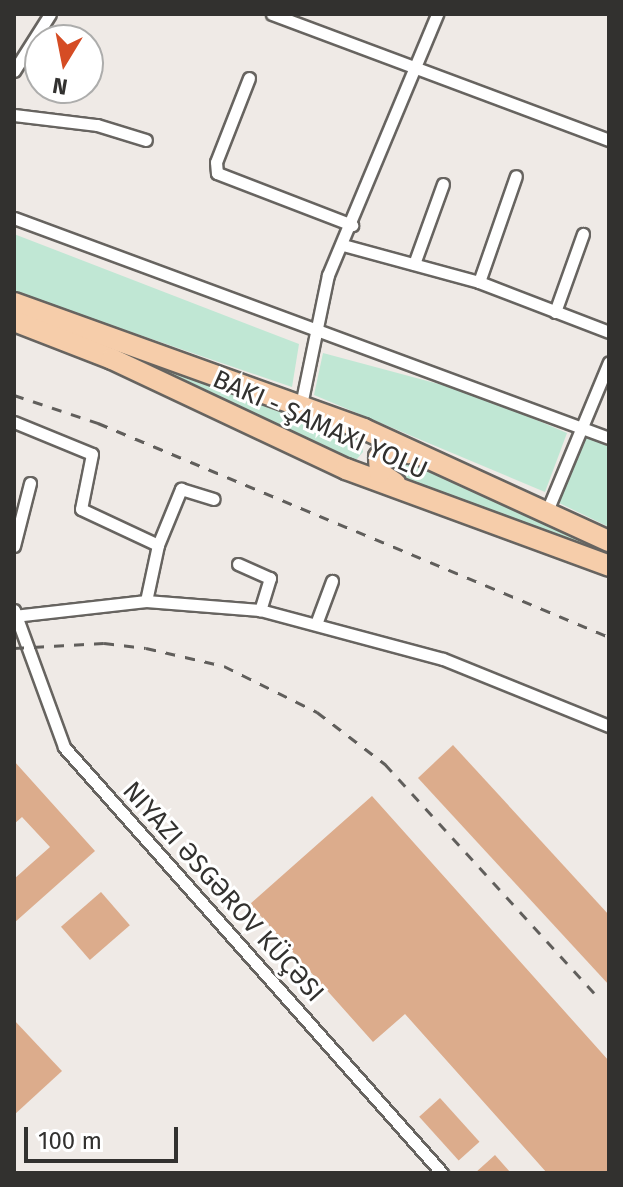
<!DOCTYPE html>
<html>
<head>
<meta charset="utf-8">
<style>
  body { margin:0 }
  #map { position:relative; width:623px; height:1187px; overflow:hidden; background:#efeae6; font-family:"Fira Sans",sans-serif }
  div>[style] { position:absolute }
  [style*='--x'] { left:calc(var(--x)*1px); top:calc(var(--y)*1px); width:calc(var(--w)*1px); rotate:calc(var(--a)*1deg) }
  .green>* { inset:0; background:#c0e7d4 }
  .building>* { inset:0; background:#dcac8c; transform-origin:0 0 }
  .roads { filter:drop-shadow(2px 0 #676460) drop-shadow(-2px 0 #676460) drop-shadow(0 2px #676460) drop-shadow(0 -2px #676460) }
  .street>* { height:11px; margin:-5.5px; padding:0 5.5px; transform-origin:5.5px; border-radius:5.5px; background:#fff }
  .highway>* { height:20px; margin:-10px; padding:0 10px; transform-origin:10px; border-radius:10px; background:#f6cdaa }
  .rail>* { height:3px; margin-top:-1.5px; transform-origin:0; background:repeating-linear-gradient(90deg,#605e5b 0 10px,transparent 0 20px) }
  span { translate:-50% -50%; white-space:nowrap; text-align:center; line-height:1.15; -webkit-text-stroke:6px #fff; paint-order:stroke }
  .street-label { font-size:26px; color:#32312f }
  .frame { position:absolute; inset:0; border:16px solid #32312f; pointer-events:none }
  .north { position:absolute; left:24px; top:24px; width:80px; height:80px; box-sizing:border-box; background:#fff; border:2px solid #adadac; border-radius:50%; rotate:190deg; font-size:22px; font-weight:700; line-height:32px; text-align:center; color:#32312f }
  .north::after { content:''; display:block; margin:auto; width:28px; height:36px; background:#d54c24; clip-path:polygon(50% 0,100% 100%,50% 72%,0 100%) }
  .scale { position:absolute; left:24px; top:1127px; width:154px; height:36px; box-sizing:border-box; border:4px solid #32312f; border-top:0; padding-left:10px; font-size:24px; line-height:28px; white-space:nowrap; color:#32312f; -webkit-text-stroke:6px #fff; paint-order:stroke }
</style>
</head>
<body>
<div id="map">
  <div class="green">
    <i style="clip-path:polygon(14px 234px,299px 344px,292px 387px,14px 292px)"></i>
    <i style="clip-path:polygon(73px 333px,351px 435px,362px 442px,363px 452px,356px 460px,342px 457px)"></i>
    <i style="clip-path:polygon(323px 353px,476px 394px,567px 433px,545px 492px,314px 395px)"></i>
    <i style="clip-path:polygon(584px 437px,609px 446px,609px 527px,557px 502px)"></i>
    <i style="clip-path:polygon(405px 456px,609px 551px,609px 556px,386px 472px,387px 457px)"></i>
  </div>
  <div class="building">
    <i style="clip-path:polygon(453px 745px,609px 915px,609px 985px,418px 778px)"></i>
    <i style="clip-path:polygon(14px 761px,95px 851px,14px 923px,14px 879px,50px 847px,22px 817px,14px 824px)"></i>
    <i style="clip-path:polygon(372px 796px,609px 1061px,609px 1173px,547px 1173px,405px 1014px,373px 1042px,250px 904px)"></i>
    <i style="left:101px;top:892px;width:44px;height:53px;rotate:49deg"></i>
    <i style="clip-path:polygon(14px 1020px,62px 1071px,14px 1115px)"></i>
    <i style="left:440px;top:1098px;width:59px;height:28px;rotate:48deg"></i>
    <i style="clip-path:polygon(495px 1155px,511px 1173px,475px 1173px)"></i>
  </div>
  <div class="roads">
    <div class="street">
      <i style="--x:272;--y:14;--w:360;--a:20.5"></i>
      <i style="--x:14;--y:71;--w:67;--a:-57.7"></i>
      <i style="--x:249;--y:78;--w:90;--a:111.4"></i>
      <i style="--x:216;--y:162;--w:11;--a:85"></i>
      <i style="--x:217;--y:173;--w:145;--a:21.1"></i>
      <i style="--x:14;--y:115;--w:84;--a:6.9"></i>
      <i style="--x:97;--y:125;--w:51;--a:17"></i>
      <i style="--x:14;--y:218;--w:634;--a:20.29"></i>
      <i style="--x:343;--y:245;--w:141;--a:15.2"></i>
      <i style="--x:479;--y:282;--w:139;--a:21"></i>
      <i style="--x:414;--y:264;--w:85;--a:-70.1"></i>
      <i style="--x:479;--y:282;--w:112;--a:-70.8"></i>
      <i style="--x:555;--y:312;--w:83;--a:-70.3"></i>
      <i style="--x:301;--y:405;--w:133;--a:-78.3"></i>
      <i style="--x:328;--y:275;--w:283;--a:-67.3"></i>
      <i style="--x:14;--y:422;--w:84;--a:22.3"></i>
      <i style="--x:92;--y:454;--w:56;--a:101.3"></i>
      <i style="--x:81;--y:509;--w:85;--a:25.1"></i>
      <i style="--x:158;--y:545;--w:57;--a:102.1"></i>
      <i style="--x:547;--y:511;--w:161;--a:-67.4"></i>
      <i style="--x:158;--y:545;--w:61;--a:-67.7"></i>
      <i style="--x:181;--y:489;--w:34;--a:17"></i>
      <i style="--x:14;--y:546;--w:65;--a:-75.7"></i>
      <i style="--x:238;--y:564;--w:35;--a:24"></i>
      <i style="--x:270;--y:578;--w:34;--a:107"></i>
      <i style="--x:14;--y:610;--w:146;--a:69.9"></i>
      <i style="--x:64;--y:747;--w:570;--a:48.42"></i>
      <i style="--x:14;--y:616;--w:133;--a:-6.5"></i>
      <i style="--x:146;--y:601;--w:114;--a:4.5"></i>
      <i style="--x:260;--y:610;--w:189;--a:15"></i>
      <i style="--x:443;--y:659;--w:179;--a:22"></i>
      <i style="--x:316;--y:624;--w:46;--a:-69.6"></i>
    </div>
    <div class="highway">
      <i style="--x:14;--y:303;--w:372;--a:19.8"></i>
      <i style="--x:364;--y:429;--w:269;--a:24.6"></i>
      <i style="--x:14;--y:321;--w:105;--a:21.2"></i>
      <i style="--x:112;--y:359;--w:259;--a:25.2"></i>
      <i style="--x:346;--y:469;--w:280;--a:20.2"></i>
      <i style="--x:395;--y:483;--w:18;--a:-146"></i>
      <i style="--x:380;--y:473;--w:16;--a:-94"></i>
      <i style="--x:379;--y:457;--w:13;--a:-42"></i>
      <i style="--x:389;--y:448;--w:20;--a:15"></i>
    </div>
  </div>
  <div class="rail">
    <i style="--x:14;--y:395;--w:89;--a:18.4"></i>
    <i style="--x:98;--y:423;--w:554;--a:22.72"></i>
    <i style="--x:14;--y:648;--w:90;--a:-3.2"></i>
    <i style="--x:104;--y:643;--w:42;--a:6.8"></i>
    <i style="--x:146;--y:648;--w:80;--a:13"></i>
    <i style="--x:224;--y:666;--w:104;--a:26.3"></i>
    <i style="--x:317;--y:712;--w:86;--a:37.4"></i>
    <i style="--x:385;--y:764;--w:316;--a:47.6"></i>
  </div>
  <div class="street-label">
    <span style="left:320px;top:425px;rotate:24deg">BAKI - ŞAMAXI YOLU</span>
    <span style="left:223px;top:892px;rotate:48deg">NIYAZI ƏSGƏROV KÜÇƏSI</span>
  </div>
  <div class="frame"></div>
  <div class="north">N</div>
  <div class="scale">100 m</div>
</div>
</body>
</html>
